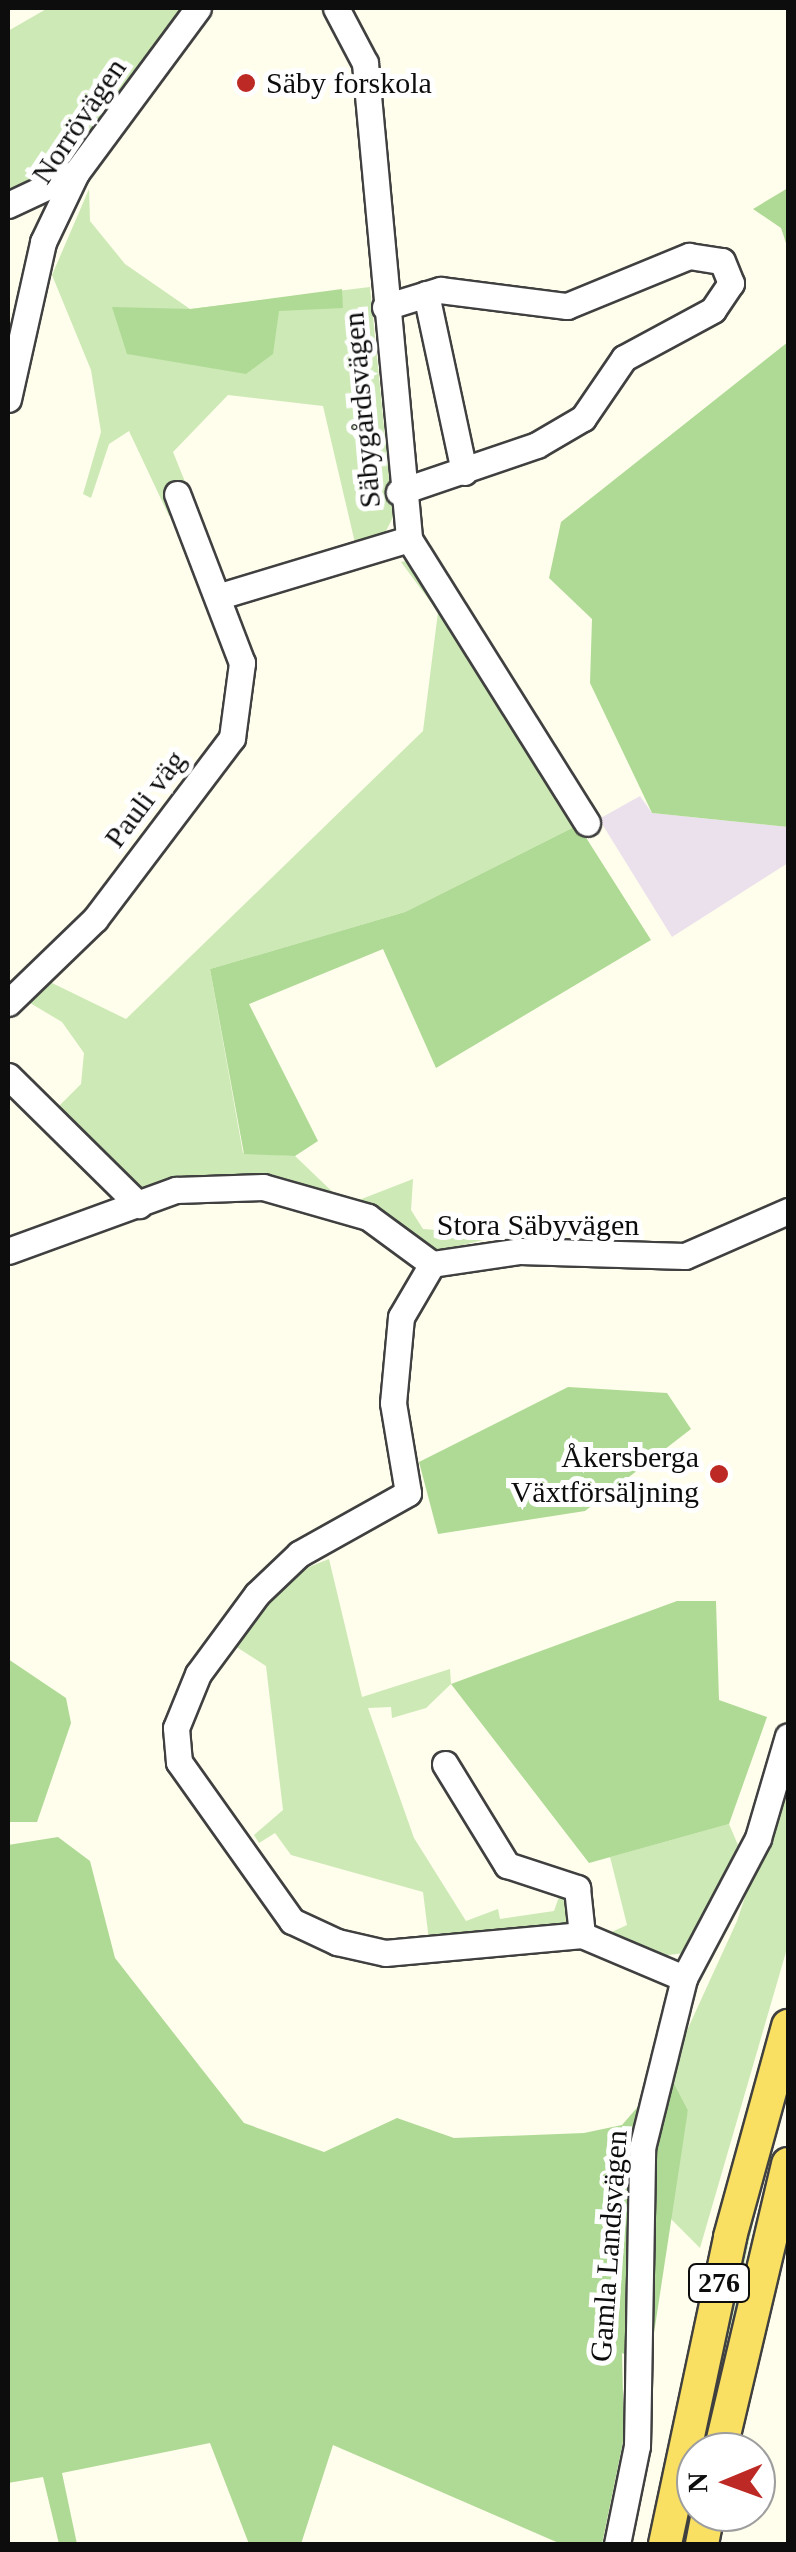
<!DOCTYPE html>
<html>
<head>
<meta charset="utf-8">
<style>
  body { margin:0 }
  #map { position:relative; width:796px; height:2552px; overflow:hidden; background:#fffdec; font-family:"Times New Roman",serif }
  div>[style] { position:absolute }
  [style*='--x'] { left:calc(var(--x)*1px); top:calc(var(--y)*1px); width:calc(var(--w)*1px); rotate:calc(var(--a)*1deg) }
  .industrial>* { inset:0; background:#ebe1ec }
  .green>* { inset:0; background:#cde9b6 }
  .forest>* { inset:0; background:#afda95 }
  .roads { filter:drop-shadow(2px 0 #404040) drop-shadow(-2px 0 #404040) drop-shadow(0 2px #404040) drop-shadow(0 -2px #404040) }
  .minor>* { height:25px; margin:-12.5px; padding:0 12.5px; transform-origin:12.5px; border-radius:12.5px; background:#fff }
  .major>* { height:32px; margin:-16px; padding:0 16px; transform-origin:16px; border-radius:16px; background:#f9e062 }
  .dots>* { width:28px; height:28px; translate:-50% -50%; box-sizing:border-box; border:5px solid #fff; border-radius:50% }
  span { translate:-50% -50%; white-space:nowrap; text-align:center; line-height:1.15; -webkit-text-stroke:10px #fff; paint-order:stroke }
  .shield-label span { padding:2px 8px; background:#fff; border:2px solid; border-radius:8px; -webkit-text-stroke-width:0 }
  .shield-label { font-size:28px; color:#0d0d0d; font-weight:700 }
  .poi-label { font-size:30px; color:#0d0d0d }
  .left { translate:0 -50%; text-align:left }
  .right { translate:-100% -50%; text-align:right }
  .street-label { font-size:30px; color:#0d0d0d }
  .frame { position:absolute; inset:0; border:10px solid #0d0d0d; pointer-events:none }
  .north { position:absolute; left:676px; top:2432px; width:100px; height:100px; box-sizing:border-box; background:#fff; border:2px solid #9e9e9e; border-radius:50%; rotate:269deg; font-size:28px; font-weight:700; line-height:40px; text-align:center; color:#0d0d0d }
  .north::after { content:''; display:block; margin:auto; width:35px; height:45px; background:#bd2924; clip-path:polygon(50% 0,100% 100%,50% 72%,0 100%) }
</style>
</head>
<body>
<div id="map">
  <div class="industrial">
    <i style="clip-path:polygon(640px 796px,652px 813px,788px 827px,788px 863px,672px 937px,599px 819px)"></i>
  </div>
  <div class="green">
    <i style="clip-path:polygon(48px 8px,185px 8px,69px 164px,8px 197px,8px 31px)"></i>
    <i style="clip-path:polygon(89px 189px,90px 221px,125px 264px,190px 309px,370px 287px,393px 517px,384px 535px,355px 543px,323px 406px,228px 395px,173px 452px,196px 509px,169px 516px,129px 431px,109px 444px,91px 498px,83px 494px,101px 432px,91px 370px,52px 275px)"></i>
    <i style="clip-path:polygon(416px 559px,578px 825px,405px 912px,210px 969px,243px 1153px,295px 1156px,341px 1200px,140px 1193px,54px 1111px,81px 1084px,84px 1053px,62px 1022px,25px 1000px,50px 982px,126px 1019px,423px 731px,438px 612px,401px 562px)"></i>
    <i style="clip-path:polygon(413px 1179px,411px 1210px,423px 1229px,503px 1235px,431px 1253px,359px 1200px)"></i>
    <i style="clip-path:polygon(329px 1559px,362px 1697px,450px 1669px,451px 1684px,426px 1708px,392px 1718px,391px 1707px,368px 1708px,414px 1838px,466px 1921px,498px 1909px,500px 1919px,554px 1911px,560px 1894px,574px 1898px,577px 1929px,429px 1940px,423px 1892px,291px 1855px,275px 1833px,259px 1843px,254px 1835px,283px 1810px,266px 1666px,235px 1646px,289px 1575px)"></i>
    <i style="clip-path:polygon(788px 1768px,788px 1945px,700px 2248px,666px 2214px,688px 2110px,668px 2072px,737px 1921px)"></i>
    <i style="clip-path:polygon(729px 1824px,738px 1845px,685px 1953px,660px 1956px,603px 1936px,627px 1925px,610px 1857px)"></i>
    <i style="clip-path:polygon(788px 2060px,704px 2452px,696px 2452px,687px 2544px,676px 2544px,691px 2458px)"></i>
  </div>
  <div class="forest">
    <i style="clip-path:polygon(788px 188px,788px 249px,781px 228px,753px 209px)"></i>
    <i style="clip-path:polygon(342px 289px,343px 308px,279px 311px,273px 354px,246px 374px,127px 354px,112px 307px,191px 309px)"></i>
    <i style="clip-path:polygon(788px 342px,788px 827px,652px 813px,590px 683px,592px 619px,549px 578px,561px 522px)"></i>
    <i style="clip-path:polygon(578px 825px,651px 940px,436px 1068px,383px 949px,249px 1004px,318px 1141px,295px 1156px,244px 1154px,210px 969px,405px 912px)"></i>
    <i style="clip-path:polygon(568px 1387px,667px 1393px,691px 1429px,585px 1511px,438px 1534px,419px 1462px)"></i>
    <i style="clip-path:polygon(677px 1601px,716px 1601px,719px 1700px,767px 1717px,729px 1824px,589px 1863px,451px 1684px)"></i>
    <i style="clip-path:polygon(8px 1659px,66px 1698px,71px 1723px,37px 1822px,8px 1822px)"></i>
    <i style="clip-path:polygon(58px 1837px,90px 1861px,115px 1958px,244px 2123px,324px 2152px,397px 2118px,454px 2138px,584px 2133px,622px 2125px,668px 2072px,688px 2110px,649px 2366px,622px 2353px,624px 2437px,602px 2544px,561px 2544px,333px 2445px,301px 2544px,249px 2544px,210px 2443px,62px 2473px,77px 2544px,59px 2544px,43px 2477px,8px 2483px,8px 1845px)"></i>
  </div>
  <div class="roads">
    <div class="minor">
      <i style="--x:336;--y:8;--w:62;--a:62.2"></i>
      <i style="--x:365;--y:63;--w:478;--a:84.7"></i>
      <i style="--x:409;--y:539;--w:335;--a:57.9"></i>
      <i style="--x:8;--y:205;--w:75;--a:-25.2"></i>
      <i style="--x:426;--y:294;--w:182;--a:77.9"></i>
      <i style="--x:385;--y:307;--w:58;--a:-17.2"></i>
      <i style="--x:440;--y:290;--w:128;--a:7.2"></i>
      <i style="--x:567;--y:306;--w:132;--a:-22.3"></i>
      <i style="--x:689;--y:256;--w:33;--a:9"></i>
      <i style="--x:722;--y:261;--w:24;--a:68"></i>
      <i style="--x:731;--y:283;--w:32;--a:124"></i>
      <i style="--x:713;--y:310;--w:101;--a:151.7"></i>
      <i style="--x:624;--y:358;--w:73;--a:124.3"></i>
      <i style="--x:583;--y:418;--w:53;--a:149.6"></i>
      <i style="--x:537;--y:445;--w:146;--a:161.2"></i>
      <i style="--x:8;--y:399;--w:161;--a:-77.4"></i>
      <i style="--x:43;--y:242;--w:76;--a:-64.4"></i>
      <i style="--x:76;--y:173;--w:205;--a:-53.5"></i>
      <i style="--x:220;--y:596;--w:197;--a:-16.8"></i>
      <i style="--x:8;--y:1003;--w:121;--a:-44"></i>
      <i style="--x:95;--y:919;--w:227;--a:-52.9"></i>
      <i style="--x:232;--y:738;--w:76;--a:-82.4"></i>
      <i style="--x:242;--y:663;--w:181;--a:-111"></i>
      <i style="--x:8;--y:1076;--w:184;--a:44.6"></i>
      <i style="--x:8;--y:1251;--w:179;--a:-20"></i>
      <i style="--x:176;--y:1190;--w:87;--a:-2"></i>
      <i style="--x:263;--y:1187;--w:109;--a:15.9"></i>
      <i style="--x:368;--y:1217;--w:79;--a:36.3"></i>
      <i style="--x:432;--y:1264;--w:89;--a:-8.4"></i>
      <i style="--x:520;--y:1251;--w:165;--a:1.7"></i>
      <i style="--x:685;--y:1256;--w:112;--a:-23.6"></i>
      <i style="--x:432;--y:1264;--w:61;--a:120.3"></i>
      <i style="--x:401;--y:1317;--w:86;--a:95.3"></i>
      <i style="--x:393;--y:1403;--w:91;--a:80.5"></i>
      <i style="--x:408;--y:1493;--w:125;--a:150.8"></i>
      <i style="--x:299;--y:1554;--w:58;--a:136.4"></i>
      <i style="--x:257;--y:1594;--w:99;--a:126.4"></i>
      <i style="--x:198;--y:1674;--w:58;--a:112.2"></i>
      <i style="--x:176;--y:1728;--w:34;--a:85"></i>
      <i style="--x:179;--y:1762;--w:195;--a:54.6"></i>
      <i style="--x:292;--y:1921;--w:50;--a:25"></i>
      <i style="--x:337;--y:1942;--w:49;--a:12.9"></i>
      <i style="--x:385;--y:1953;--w:198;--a:-5.2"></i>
      <i style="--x:582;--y:1935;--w:111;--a:22.9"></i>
      <i style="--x:445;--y:1764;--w:119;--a:58.5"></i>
      <i style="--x:507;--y:1865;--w:74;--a:18.2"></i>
      <i style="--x:577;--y:1888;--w:47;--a:83.9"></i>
      <i style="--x:617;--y:2544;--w:100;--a:-78.5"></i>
      <i style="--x:637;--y:2446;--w:298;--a:-89"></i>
      <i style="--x:642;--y:2148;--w:175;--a:-76.1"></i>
      <i style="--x:684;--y:1978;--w:158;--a:-62.1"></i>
      <i style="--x:758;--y:1838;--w:106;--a:-73.6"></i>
    </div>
    <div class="major">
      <i style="--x:720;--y:2452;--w:296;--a:-76.7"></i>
      <i style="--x:665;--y:2544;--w:314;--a:-78"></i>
      <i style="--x:730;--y:2237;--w:219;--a:-74.6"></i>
      <i style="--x:702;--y:2544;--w:33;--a:-79"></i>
    </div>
  </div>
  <div class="dots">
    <i style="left:246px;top:83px;background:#bd2924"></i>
    <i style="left:719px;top:1474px;background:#bd2924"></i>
  </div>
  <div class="shield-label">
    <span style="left:719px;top:2283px">276</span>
  </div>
  <div class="poi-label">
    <span class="left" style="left:266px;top:83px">Säby forskola</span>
    <span class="right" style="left:699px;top:1474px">Åkersberga<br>Växtförsäljning</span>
  </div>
  <div class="street-label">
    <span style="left:79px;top:121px;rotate:-56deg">Norrövägen</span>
    <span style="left:362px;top:410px;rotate:-95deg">Säbygårdsvägen</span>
    <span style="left:145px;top:799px;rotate:-53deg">Pauli väg</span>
    <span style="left:538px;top:1225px">Stora Säbyvägen</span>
    <span style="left:609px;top:2246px;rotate:-86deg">Gamla Landsvägen</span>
  </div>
  <div class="frame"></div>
  <div class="north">N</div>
</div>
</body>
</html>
